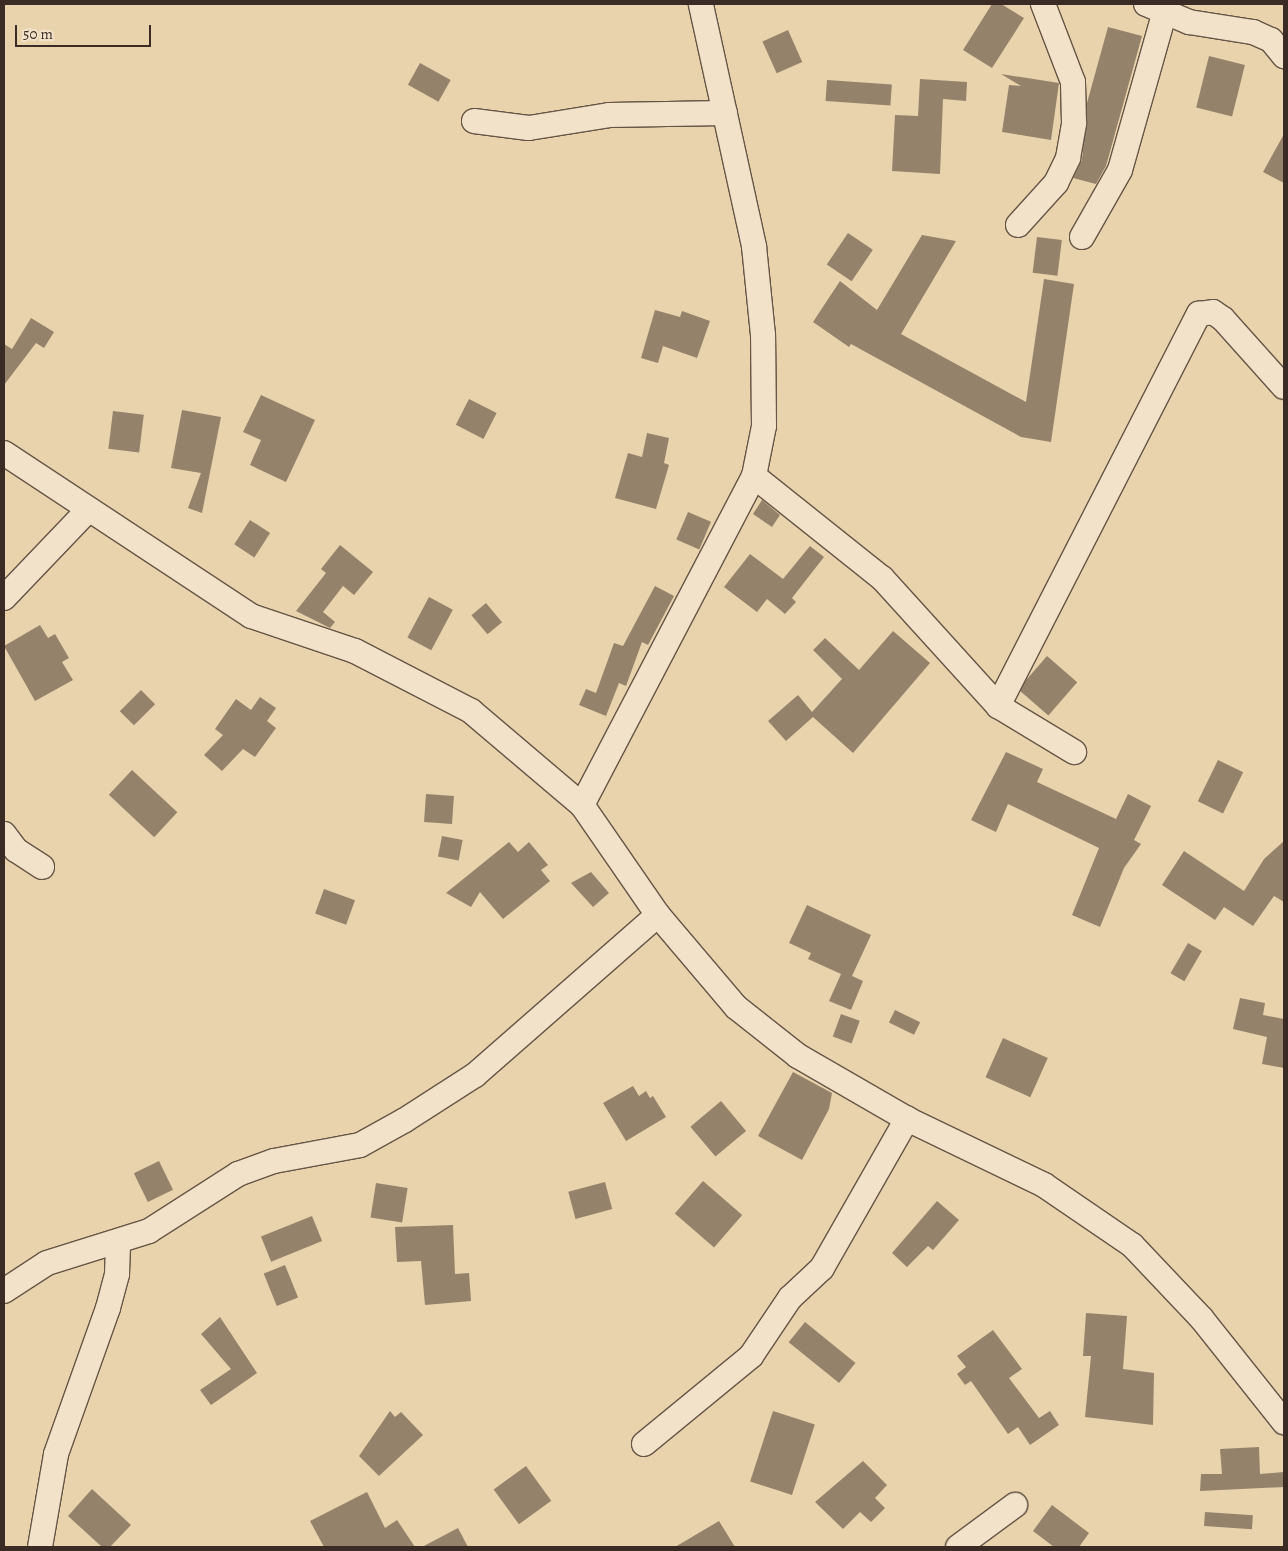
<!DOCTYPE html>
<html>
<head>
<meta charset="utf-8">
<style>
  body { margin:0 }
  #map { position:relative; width:1288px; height:1551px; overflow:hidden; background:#e9d3ac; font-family:Alegreya,serif }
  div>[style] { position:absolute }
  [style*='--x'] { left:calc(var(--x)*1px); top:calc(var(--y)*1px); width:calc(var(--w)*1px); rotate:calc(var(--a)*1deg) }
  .building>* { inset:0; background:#95826b; transform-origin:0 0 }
  .roads { filter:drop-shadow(1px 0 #665546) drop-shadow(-1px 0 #665546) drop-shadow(0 1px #665546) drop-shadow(0 -1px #665546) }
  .minor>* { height:24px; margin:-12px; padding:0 12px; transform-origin:12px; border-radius:12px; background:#f1e2c9 }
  span { translate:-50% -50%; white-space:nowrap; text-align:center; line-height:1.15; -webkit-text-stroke:4.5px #f1e2c9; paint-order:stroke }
  .frame { position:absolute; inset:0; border:5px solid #3a2b24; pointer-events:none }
  .scale { position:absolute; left:15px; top:25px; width:136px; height:22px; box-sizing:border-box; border:2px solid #3a2b24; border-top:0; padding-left:6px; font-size:15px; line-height:18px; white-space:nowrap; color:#3a2b24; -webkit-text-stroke:4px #f1e2c9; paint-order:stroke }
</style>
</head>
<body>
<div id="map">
  <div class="building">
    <i style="clip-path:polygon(992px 4px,1001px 4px,1024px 18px,992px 68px,963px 50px)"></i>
    <i style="clip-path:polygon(1108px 27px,1142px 36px,1106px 166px,1096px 184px,1073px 178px,1082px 160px,1087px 103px)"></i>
    <i style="left:788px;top:30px;width:35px;height:28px;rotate:66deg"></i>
    <i style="left:1209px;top:56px;width:37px;height:53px;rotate:14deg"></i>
    <i style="left:420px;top:63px;width:35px;height:25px;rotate:29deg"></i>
    <i style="clip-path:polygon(1001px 74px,1059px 83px,1051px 140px,1002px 132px,1009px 85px,1021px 86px)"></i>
    <i style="clip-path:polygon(920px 79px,967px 82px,966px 101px,943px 99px,940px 174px,892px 171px,895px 115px,918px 116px)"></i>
    <i style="left:827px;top:80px;width:65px;height:21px;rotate:4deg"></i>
    <i style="clip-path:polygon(1284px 134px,1284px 183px,1263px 172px)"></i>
    <i style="left:848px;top:233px;width:30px;height:38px;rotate:34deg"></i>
    <i style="clip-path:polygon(922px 235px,956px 241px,901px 334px,1026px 402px,1044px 279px,1074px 284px,1051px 442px,1021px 437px,851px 344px,849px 347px,813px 322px,840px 281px,877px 310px)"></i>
    <i style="left:1037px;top:237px;width:25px;height:36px;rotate:7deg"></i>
    <i style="clip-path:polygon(655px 310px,680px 317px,682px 311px,710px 321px,697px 358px,663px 346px,658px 363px,641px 358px)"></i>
    <i style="clip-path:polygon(31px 318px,54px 332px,44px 348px,36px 343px,4px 385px,4px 344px,12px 349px)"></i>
    <i style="clip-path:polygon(261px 395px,315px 420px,286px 482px,250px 465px,261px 440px,243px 432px)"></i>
    <i style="left:469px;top:399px;width:31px;height:29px;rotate:27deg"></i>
    <i style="clip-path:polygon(182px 410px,221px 417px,202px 513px,188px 508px,201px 473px,171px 468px)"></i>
    <i style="left:113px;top:411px;width:31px;height:38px;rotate:7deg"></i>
    <i style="clip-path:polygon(647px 433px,669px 438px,664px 463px,669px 465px,656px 509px,615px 498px,628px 453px,642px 457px)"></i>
    <i style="clip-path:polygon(762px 500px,780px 515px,772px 527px,753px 514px)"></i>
    <i style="left:688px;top:512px;width:25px;height:30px;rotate:23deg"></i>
    <i style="left:250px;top:520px;width:24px;height:29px;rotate:33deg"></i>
    <i style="clip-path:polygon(340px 545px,373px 572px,354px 595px,343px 586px,323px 612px,335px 622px,330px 628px,296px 611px,326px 573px,321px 569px)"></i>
    <i style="clip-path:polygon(810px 546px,824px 557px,792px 598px,796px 602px,785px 614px,767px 599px,757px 612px,724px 587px,750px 554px,783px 579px)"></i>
    <i style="clip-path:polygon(655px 586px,674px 596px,648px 645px,642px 642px,626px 686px,619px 683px,606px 716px,579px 705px,586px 689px,596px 693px,614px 643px,623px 646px)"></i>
    <i style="left:429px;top:597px;width:27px;height:46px;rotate:28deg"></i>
    <i style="left:486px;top:603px;width:25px;height:19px;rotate:50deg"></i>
    <i style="clip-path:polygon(40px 625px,48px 638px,55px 634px,69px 658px,62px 662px,73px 680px,35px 701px,4px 646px)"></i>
    <i style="clip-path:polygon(893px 631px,930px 663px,853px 753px,813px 717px,786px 741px,768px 721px,798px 695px,812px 712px,842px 679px,813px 650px,825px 638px,859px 670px)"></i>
    <i style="left:1047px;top:656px;width:40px;height:44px;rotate:41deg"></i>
    <i style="left:141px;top:690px;width:20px;height:30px;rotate:45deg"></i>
    <i style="clip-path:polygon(260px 697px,276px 708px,267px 721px,276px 728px,255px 757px,243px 749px,222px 771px,204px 755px,223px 735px,215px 729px,236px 699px,251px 710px)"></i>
    <i style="clip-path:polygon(1006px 752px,1043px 769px,1037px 782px,1116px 819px,1128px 794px,1151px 806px,1134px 840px,1141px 844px,1124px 868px,1100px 927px,1072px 915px,1099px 848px,1008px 804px,996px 832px,971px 820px)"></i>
    <i style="left:1218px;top:760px;width:28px;height:46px;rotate:26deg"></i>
    <i style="left:132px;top:770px;width:62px;height:34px;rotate:43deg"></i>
    <i style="left:426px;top:794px;width:28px;height:28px;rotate:4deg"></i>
    <i style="left:442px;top:836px;width:21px;height:21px;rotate:11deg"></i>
    <i style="clip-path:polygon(1284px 841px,1284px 902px,1274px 896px,1253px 926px,1224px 907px,1215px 920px,1162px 885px,1184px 851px,1244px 891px,1264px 859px)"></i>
    <i style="clip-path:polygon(509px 842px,518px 852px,529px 842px,548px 865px,541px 870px,550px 881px,503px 919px,480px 892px,471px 907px,446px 893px)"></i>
    <i style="clip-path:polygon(591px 872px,609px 893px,593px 907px,571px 883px)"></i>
    <i style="left:324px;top:889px;width:33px;height:26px;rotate:20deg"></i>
    <i style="clip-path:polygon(807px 905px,871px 935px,852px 976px,863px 981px,851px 1010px,829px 1001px,841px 974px,808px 959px,811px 953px,789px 943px)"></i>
    <i style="left:1188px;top:943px;width:16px;height:35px;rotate:30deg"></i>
    <i style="clip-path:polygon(1240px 998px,1265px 1003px,1263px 1015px,1284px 1019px,1284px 1068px,1262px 1064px,1267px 1037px,1233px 1029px)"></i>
    <i style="left:895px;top:1010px;width:28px;height:14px;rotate:26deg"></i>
    <i style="left:841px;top:1014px;width:20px;height:24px;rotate:20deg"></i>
    <i style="left:1003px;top:1038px;width:49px;height:43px;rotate:24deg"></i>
    <i style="clip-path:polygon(793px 1072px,832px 1093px,829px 1109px,802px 1160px,758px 1136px)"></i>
    <i style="clip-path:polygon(633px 1086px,639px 1096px,646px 1091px,650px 1098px,653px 1096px,666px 1117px,626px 1141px,603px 1103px)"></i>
    <i style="left:721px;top:1101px;width:39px;height:40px;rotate:50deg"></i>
    <i style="left:159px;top:1161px;width:32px;height:28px;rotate:64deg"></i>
    <i style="left:703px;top:1181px;width:52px;height:43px;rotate:41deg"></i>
    <i style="left:605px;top:1182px;width:28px;height:38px;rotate:75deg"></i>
    <i style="left:376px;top:1183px;width:32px;height:35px;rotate:9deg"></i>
    <i style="clip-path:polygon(937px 1201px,959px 1220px,933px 1250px,928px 1246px,907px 1267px,892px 1253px)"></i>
    <i style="left:312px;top:1216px;width:27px;height:55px;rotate:68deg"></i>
    <i style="clip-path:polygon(453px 1225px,455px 1274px,469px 1273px,471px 1301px,425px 1305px,421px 1261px,397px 1262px,395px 1227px)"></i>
    <i style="left:285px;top:1265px;width:35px;height:23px;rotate:68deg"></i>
    <i style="clip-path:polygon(1086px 1313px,1127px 1316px,1123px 1369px,1154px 1373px,1153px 1425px,1085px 1417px,1091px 1356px,1083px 1356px)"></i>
    <i style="clip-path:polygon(220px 1317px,257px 1373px,211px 1405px,200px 1390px,231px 1369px,201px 1334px)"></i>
    <i style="left:805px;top:1322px;width:65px;height:26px;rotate:39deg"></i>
    <i style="clip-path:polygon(993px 1330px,1022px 1369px,1009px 1378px,1039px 1418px,1050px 1411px,1059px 1425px,1030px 1445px,1018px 1427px,1008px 1434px,971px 1381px,965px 1385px,957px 1374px,966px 1367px,957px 1356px)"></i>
    <i style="clip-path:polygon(390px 1411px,395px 1417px,401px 1412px,423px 1435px,379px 1476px,359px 1456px)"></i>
    <i style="left:773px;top:1411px;width:44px;height:74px;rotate:18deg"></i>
    <i style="clip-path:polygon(1259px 1447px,1260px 1474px,1284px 1472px,1284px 1487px,1200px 1491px,1201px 1474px,1222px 1474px,1220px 1449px)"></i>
    <i style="clip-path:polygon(863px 1461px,887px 1485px,875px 1498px,885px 1508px,871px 1522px,860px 1512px,843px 1529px,815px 1502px)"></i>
    <i style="left:526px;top:1466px;width:43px;height:40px;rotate:54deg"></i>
    <i style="clip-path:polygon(92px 1489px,131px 1525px,110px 1547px,102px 1547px,68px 1516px)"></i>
    <i style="clip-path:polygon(367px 1492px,385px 1528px,397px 1520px,415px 1547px,324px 1547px,310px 1521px)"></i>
    <i style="clip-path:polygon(1052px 1505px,1089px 1533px,1079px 1547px,1054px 1547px,1033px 1531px)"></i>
    <i style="left:1205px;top:1512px;width:48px;height:14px;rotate:4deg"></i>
    <i style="clip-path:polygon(719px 1521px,735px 1547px,675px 1547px)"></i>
    <i style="clip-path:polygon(458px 1528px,468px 1547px,422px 1547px)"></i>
  </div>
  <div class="roads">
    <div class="minor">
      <i style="--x:1146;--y:4;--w:47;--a:22.7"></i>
      <i style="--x:1189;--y:22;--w:65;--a:8.9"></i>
      <i style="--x:1253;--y:32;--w:20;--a:24"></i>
      <i style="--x:1271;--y:40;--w:21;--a:51"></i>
      <i style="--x:474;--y:121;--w:55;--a:7.3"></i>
      <i style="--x:529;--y:128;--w:81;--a:-9.2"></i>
      <i style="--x:609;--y:115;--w:116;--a:-1"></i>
      <i style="--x:1018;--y:225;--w:57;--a:-47.9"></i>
      <i style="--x:1056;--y:183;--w:28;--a:-64"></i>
      <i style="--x:1068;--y:158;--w:36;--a:-80"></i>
      <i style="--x:1074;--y:123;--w:41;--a:-91.4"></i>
      <i style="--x:1073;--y:82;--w:84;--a:-111"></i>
      <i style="--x:1082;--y:237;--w:77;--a:-60.4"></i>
      <i style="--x:1120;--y:170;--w:161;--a:-74.2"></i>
      <i style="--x:4;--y:453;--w:296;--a:33.4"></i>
      <i style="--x:251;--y:616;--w:110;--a:18.6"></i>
      <i style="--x:355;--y:651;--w:131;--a:27.3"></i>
      <i style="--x:471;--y:711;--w:145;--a:40.3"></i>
      <i style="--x:582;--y:805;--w:134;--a:55.4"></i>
      <i style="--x:658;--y:915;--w:121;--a:49.7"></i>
      <i style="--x:736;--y:1007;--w:79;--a:38.3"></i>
      <i style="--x:798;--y:1056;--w:126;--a:30"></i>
      <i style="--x:907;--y:1119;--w:152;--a:25.7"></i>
      <i style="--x:1044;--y:1185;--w:107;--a:34.3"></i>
      <i style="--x:1132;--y:1245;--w:102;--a:46.6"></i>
      <i style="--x:1202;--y:1319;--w:132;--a:51.5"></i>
      <i style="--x:754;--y:476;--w:164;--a:38.6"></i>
      <i style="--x:882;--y:578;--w:173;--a:47.8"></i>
      <i style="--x:998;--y:706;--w:89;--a:31.2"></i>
      <i style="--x:4;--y:598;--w:120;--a:-46.3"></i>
      <i style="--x:998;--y:706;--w:441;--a:-62.9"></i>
      <i style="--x:1199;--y:314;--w:14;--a:-8"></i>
      <i style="--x:1213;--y:312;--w:12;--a:35"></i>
      <i style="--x:1223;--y:319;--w:91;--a:48.1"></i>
      <i style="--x:582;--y:805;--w:371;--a:-62.4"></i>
      <i style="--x:754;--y:476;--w:51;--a:-78.7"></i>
      <i style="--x:764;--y:426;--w:91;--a:-90.6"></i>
      <i style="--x:763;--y:335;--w:89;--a:-95.8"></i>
      <i style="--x:754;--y:246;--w:248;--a:-102.4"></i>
      <i style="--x:4;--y:834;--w:20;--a:53"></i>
      <i style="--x:16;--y:850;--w:31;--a:33"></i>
      <i style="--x:4;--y:1291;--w:51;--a:-33.1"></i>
      <i style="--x:47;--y:1263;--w:107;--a:-17.4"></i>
      <i style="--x:149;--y:1231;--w:106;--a:-32.6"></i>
      <i style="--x:238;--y:1174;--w:38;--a:-20"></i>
      <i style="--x:274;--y:1161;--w:87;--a:-10.5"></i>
      <i style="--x:360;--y:1145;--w:51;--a:-29.1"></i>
      <i style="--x:405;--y:1120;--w:83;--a:-32.7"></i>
      <i style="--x:475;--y:1075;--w:243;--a:-41.2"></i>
      <i style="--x:644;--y:1444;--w:139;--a:-39.4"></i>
      <i style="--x:751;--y:1356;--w:70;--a:-56.1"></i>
      <i style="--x:790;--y:1298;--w:44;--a:-43.2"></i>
      <i style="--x:822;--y:1268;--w:172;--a:-60.3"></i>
      <i style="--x:40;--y:1547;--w:94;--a:-80.2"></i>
      <i style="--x:56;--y:1454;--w:155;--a:-70.4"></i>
      <i style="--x:108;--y:1308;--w:35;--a:-75"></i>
      <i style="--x:117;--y:1274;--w:31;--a:-88"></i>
      <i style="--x:958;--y:1547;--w:71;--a:-36.4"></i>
    </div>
  </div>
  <div class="frame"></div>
  <div class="scale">50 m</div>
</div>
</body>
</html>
